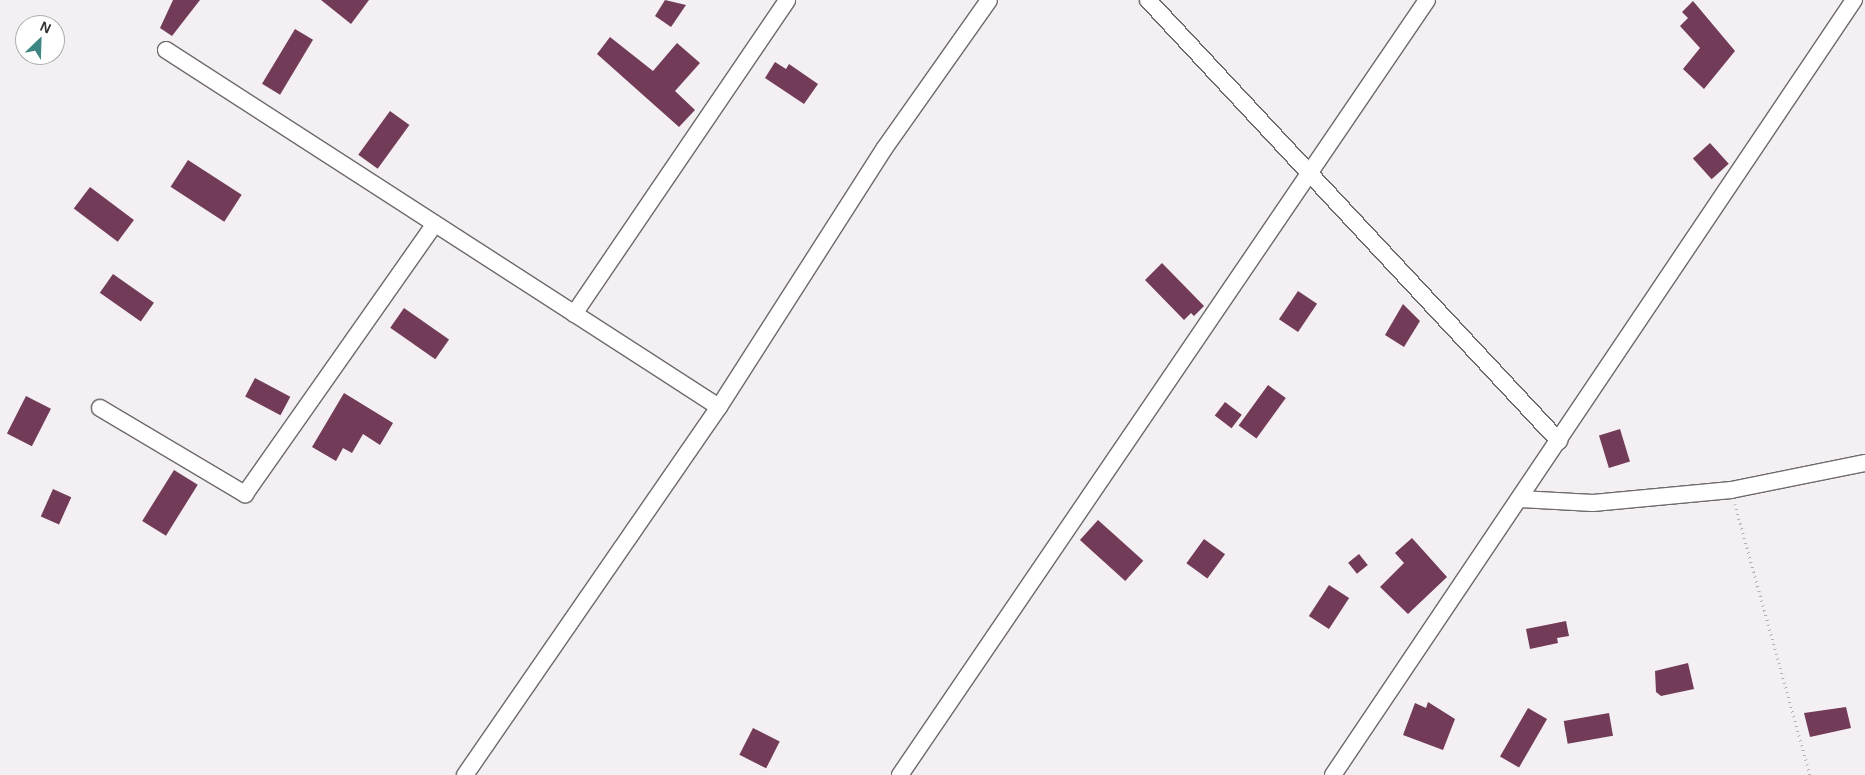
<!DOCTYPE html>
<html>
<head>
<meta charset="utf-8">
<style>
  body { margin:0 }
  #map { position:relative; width:1865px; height:775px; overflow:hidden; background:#f4eff2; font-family:Helvetica,sans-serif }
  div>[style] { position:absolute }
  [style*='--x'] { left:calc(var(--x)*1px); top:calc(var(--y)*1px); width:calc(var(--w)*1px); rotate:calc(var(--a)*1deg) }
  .building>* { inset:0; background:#723c59; transform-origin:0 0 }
  .path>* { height:2.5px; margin-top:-1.25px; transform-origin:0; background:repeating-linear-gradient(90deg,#b4b0b2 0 1px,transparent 0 5px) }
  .roads { filter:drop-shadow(1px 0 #6e6a6c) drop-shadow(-1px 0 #6e6a6c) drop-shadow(0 1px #6e6a6c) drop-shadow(0 -1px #6e6a6c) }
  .minor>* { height:16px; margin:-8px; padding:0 8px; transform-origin:8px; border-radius:8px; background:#fff }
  span { translate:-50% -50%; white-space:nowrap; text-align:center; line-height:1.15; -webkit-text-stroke:5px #fff; paint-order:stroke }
  .north { position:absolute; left:15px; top:15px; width:50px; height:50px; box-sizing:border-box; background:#fff; border:1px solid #adadad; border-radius:50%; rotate:24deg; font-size:14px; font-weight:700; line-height:20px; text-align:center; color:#333132 }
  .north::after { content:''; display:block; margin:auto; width:18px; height:22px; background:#3e8684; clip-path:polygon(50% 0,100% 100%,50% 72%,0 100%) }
</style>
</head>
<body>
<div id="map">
  <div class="building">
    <i style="clip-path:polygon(173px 0,200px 0,172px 36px,160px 28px)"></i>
    <i style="clip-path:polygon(321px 0,369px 0,351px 24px)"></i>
    <i style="clip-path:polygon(665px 0,686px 5px,671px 27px,655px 16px)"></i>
    <i style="clip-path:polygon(1693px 1px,1735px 51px,1704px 89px,1683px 69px,1700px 48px,1680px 26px,1688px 18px,1682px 12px)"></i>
    <i style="left:295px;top:29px;width:21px;height:64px;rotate:31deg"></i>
    <i style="clip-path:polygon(610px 37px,653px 71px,677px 43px,700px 63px,675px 91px,695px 110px,679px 127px,597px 54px)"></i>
    <i style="clip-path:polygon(775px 62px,786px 69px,789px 64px,818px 84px,804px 104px,765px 78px)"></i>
    <i style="left:390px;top:111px;width:24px;height:54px;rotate:36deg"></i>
    <i style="left:1710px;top:143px;width:28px;height:23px;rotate:48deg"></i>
    <i style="left:188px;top:160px;width:64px;height:32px;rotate:33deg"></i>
    <i style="left:90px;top:187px;width:55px;height:27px;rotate:37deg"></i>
    <i style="clip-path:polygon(1162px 263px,1204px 306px,1194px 316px,1191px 313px,1184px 320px,1145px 280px)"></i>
    <i style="left:113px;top:274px;width:50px;height:23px;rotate:35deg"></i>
    <i style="left:1298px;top:291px;width:23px;height:34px;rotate:34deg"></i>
    <i style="clip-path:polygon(1403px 304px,1420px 321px,1404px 347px,1385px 335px)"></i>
    <i style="left:404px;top:308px;width:55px;height:24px;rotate:35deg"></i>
    <i style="left:255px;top:378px;width:40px;height:21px;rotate:28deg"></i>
    <i style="left:1268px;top:385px;width:22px;height:50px;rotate:36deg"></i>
    <i style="clip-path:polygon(344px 393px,393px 423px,380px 445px,363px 434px,352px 453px,343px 448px,336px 461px,312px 447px)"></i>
    <i style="left:26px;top:396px;width:28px;height:42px;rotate:27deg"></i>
    <i style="left:1225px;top:402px;width:21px;height:17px;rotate:37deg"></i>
    <i style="left:1620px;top:429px;width:34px;height:22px;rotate:73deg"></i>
    <i style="left:174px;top:470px;width:28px;height:60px;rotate:32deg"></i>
    <i style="left:53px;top:489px;width:20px;height:30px;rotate:24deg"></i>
    <i style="left:1098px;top:520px;width:61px;height:27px;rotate:42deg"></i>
    <i style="clip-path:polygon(1412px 538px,1447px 577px,1408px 614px,1380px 587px,1404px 563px,1395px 553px)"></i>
    <i style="left:1204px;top:539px;width:26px;height:30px;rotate:36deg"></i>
    <i style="left:1359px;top:554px;width:14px;height:14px;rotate:51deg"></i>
    <i style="left:1329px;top:585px;width:24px;height:37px;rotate:33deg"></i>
    <i style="clip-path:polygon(1566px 621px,1569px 636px,1557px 638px,1558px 643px,1530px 649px,1526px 629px)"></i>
    <i style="clip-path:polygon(1688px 663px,1694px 689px,1661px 696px,1656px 692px,1655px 671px)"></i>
    <i style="clip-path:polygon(1428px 702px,1455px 719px,1443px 750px,1403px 735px,1415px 703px,1426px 708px)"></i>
    <i style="clip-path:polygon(1846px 707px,1851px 728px,1810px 737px,1804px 713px)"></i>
    <i style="left:1528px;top:708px;width:22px;height:56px;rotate:30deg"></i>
    <i style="left:1609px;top:713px;width:23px;height:46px;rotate:80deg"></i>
    <i style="left:753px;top:728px;width:30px;height:30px;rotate:27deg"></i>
  </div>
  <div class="path">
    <i style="--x:1735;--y:504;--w:281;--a:74.5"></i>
  </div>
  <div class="roads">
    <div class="minor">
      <i style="--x:1148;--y:0;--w:603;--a:47.02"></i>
      <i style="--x:166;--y:50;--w:658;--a:32.85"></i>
      <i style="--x:574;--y:314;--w:379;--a:-55.8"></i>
      <i style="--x:100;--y:408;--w:169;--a:30.7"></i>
      <i style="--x:245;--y:494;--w:330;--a:-54.9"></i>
      <i style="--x:1520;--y:499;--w:73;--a:3.1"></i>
      <i style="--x:1593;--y:503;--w:139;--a:-5.4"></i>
      <i style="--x:1731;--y:490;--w:137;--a:-11.4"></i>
      <i style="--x:465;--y:775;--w:447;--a:-55.4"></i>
      <i style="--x:719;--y:407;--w:306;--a:-57.4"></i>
      <i style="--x:884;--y:149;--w:182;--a:-54.8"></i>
      <i style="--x:900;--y:775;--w:937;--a:-55.78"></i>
      <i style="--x:1333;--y:775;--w:934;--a:-56.09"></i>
    </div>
  </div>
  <div class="north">N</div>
</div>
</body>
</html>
